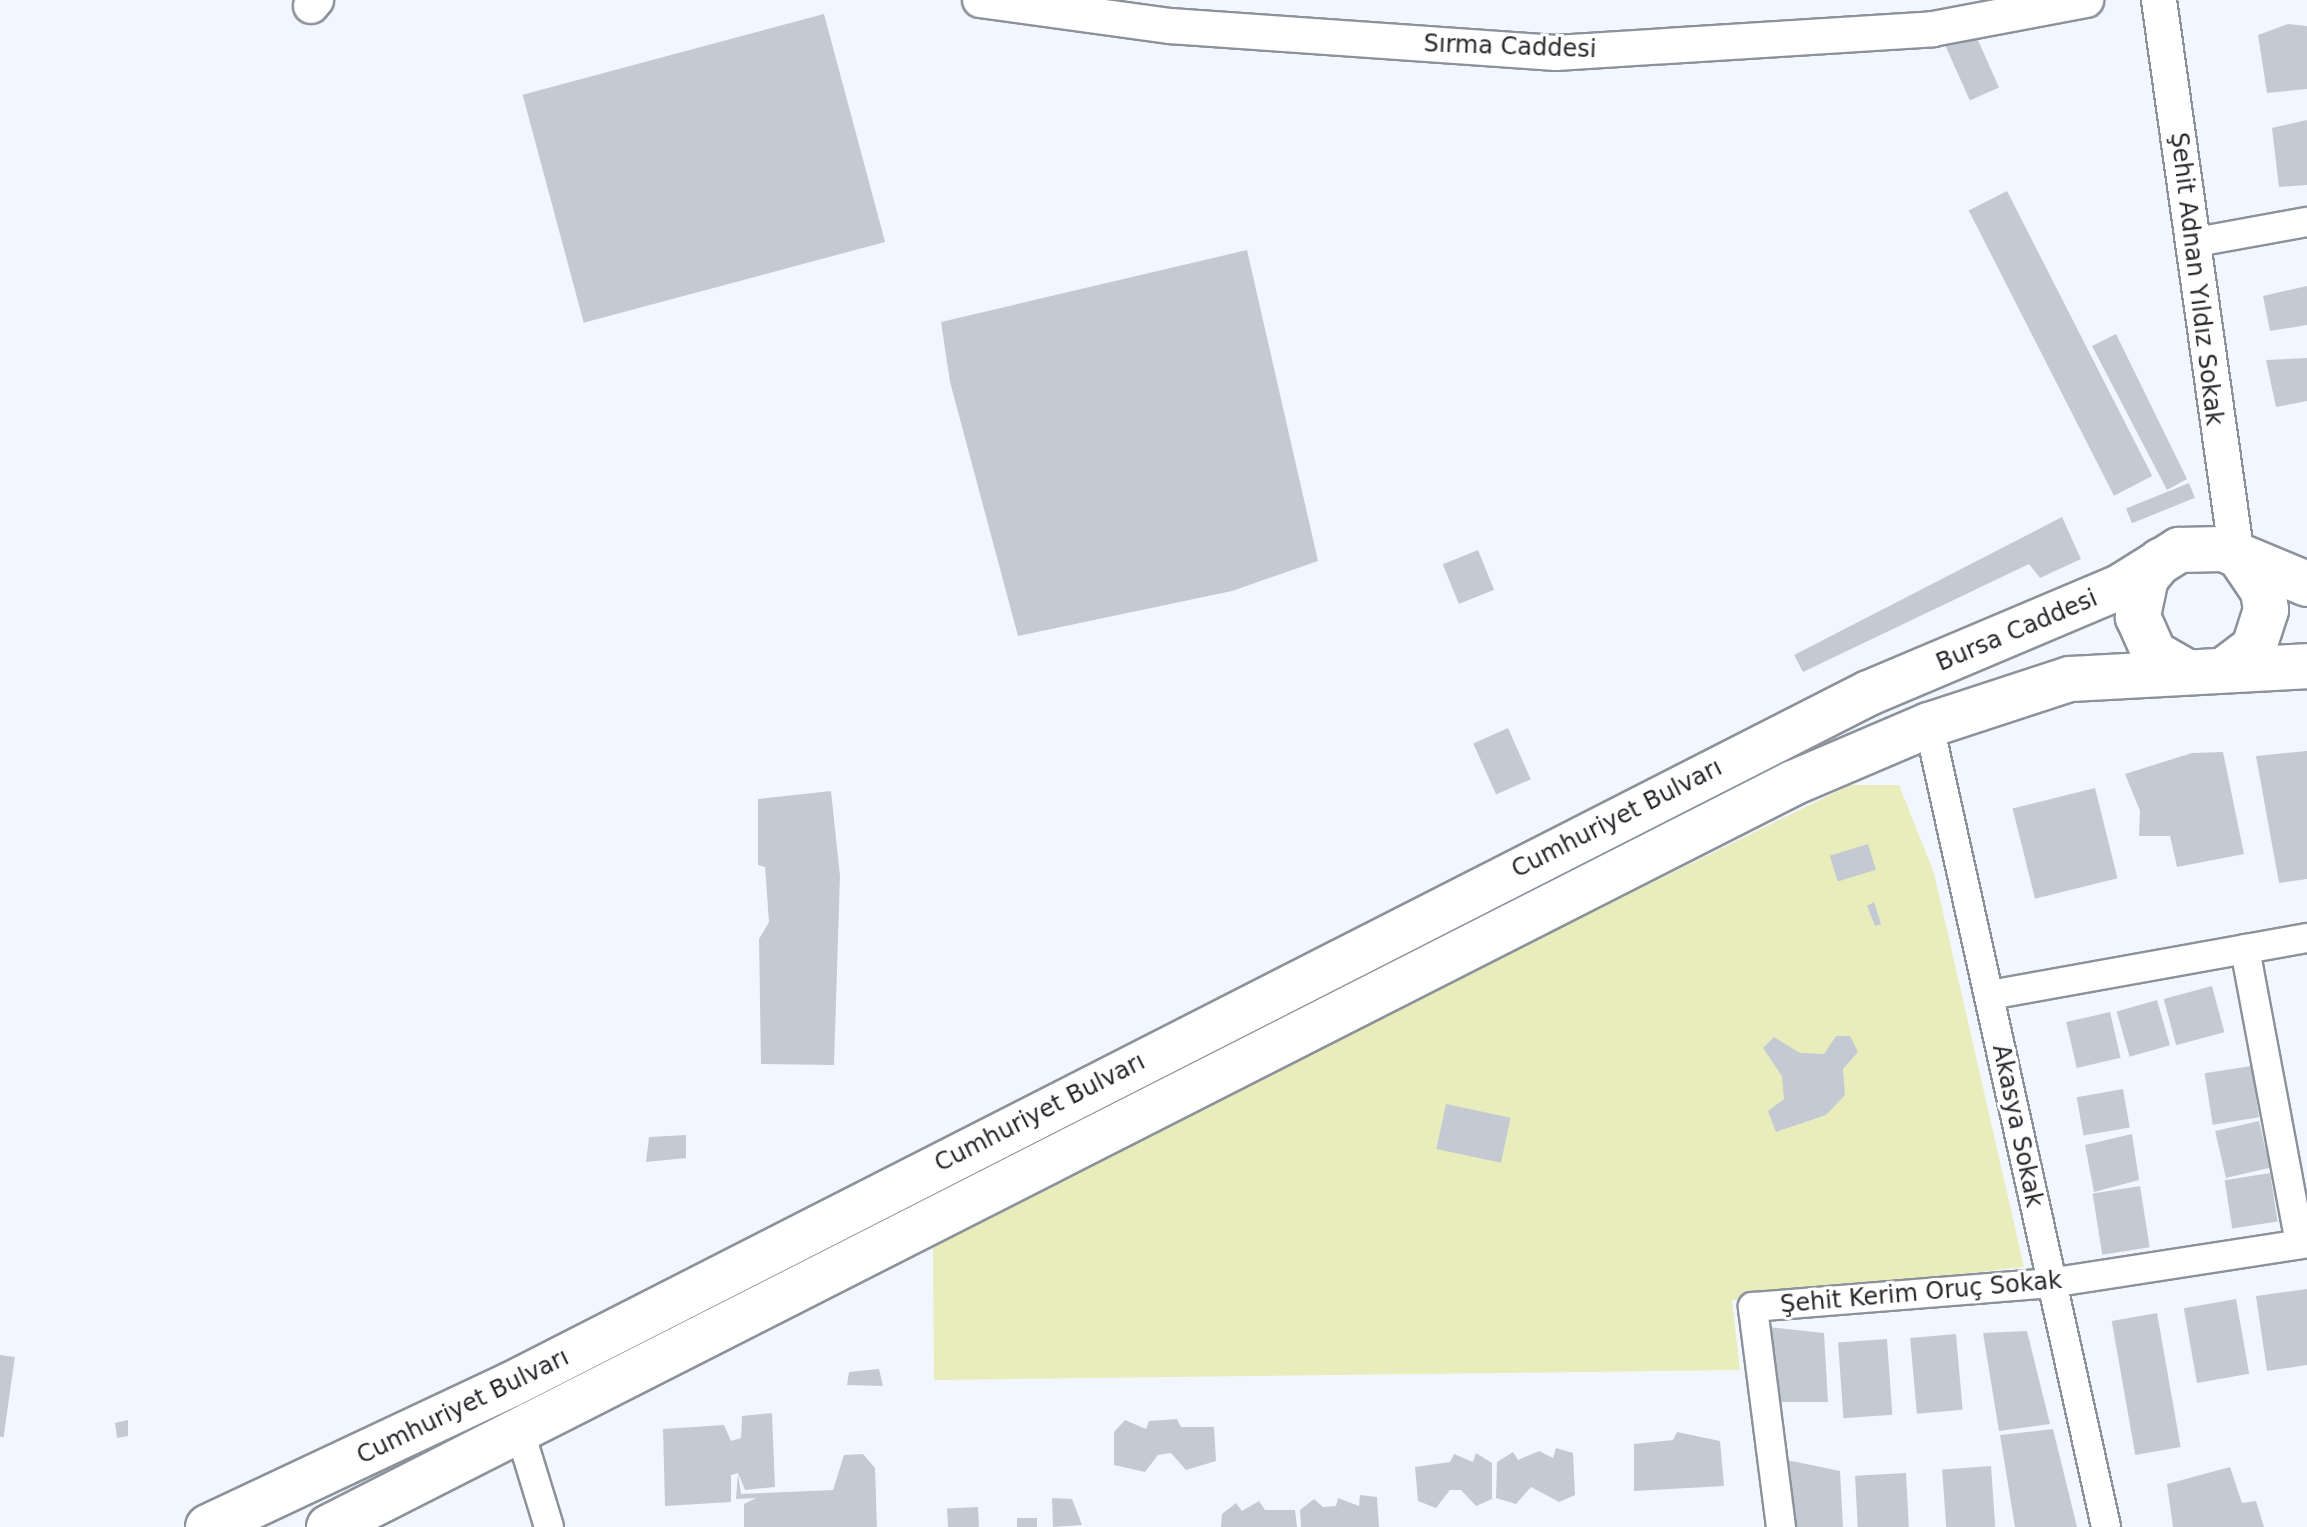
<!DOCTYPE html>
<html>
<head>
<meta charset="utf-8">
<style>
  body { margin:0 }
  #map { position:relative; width:2307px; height:1527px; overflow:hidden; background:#f2f7ff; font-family:"DejaVu Sans",sans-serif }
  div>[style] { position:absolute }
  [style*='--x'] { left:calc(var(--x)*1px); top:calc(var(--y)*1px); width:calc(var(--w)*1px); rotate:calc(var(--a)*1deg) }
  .green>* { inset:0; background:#e9ecbb }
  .building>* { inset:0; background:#c4cad4; transform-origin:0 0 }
  .roads { filter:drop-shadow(2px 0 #8c929b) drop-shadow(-2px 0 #8c929b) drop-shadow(0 2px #8c929b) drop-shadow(0 -2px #8c929b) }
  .minor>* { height:28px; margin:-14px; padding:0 14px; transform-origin:14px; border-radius:14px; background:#fff }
  .tertiary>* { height:34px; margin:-17px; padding:0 17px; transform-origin:17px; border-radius:17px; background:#fff }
  .primary>* { height:44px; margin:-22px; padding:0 22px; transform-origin:22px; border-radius:22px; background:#fff }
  span { translate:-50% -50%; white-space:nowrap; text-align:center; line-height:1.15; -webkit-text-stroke:6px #fff; paint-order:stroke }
  .street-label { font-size:24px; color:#26282c }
</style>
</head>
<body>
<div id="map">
  <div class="green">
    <i style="clip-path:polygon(1850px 785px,1899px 785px,1934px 873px,2024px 1267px,1732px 1300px,1740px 1370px,934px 1380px,933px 1238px)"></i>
  </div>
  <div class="building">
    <i style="left:824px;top:14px;width:236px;height:312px;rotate:75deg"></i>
    <i style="clip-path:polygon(2288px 24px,2307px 26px,2307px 89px,2267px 93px,2258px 35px)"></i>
    <i style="left:1973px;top:29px;width:64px;height:32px;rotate:66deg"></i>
    <i style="clip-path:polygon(2307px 120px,2307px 185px,2279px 187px,2272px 128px)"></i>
    <i style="left:2007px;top:191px;width:320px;height:43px;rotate:63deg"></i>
    <i style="clip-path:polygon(1247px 250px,1318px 561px,1232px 591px,1018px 636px,950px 382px,941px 322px)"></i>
    <i style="clip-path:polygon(2307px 286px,2307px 325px,2270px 331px,2263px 296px)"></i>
    <i style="clip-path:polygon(2116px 334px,2187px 479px,2167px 490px,2092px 346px)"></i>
    <i style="clip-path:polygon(2307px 358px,2307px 401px,2276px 407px,2266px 360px)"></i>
    <i style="left:2189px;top:483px;width:16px;height:68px;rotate:68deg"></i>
    <i style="clip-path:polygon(2062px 517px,2081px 559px,2040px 578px,2029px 564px,1803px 672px,1794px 655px)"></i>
    <i style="left:1478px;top:550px;width:43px;height:38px;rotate:68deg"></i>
    <i style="left:1508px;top:728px;width:56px;height:38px;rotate:66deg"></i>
    <i style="clip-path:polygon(2307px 751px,2307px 879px,2279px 883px,2256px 756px)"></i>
    <i style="clip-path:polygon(2223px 752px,2244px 854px,2177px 867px,2170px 836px,2139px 836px,2140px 811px,2125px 774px,2192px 753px)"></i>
    <i style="left:2095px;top:788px;width:93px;height:85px;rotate:76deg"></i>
    <i style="clip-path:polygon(831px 791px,840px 876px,834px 1065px,761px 1064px,759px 939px,769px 922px,765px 867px,758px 865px,758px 799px)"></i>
    <i style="left:1868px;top:844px;width:27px;height:40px;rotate:73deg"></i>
    <i style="clip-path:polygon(1874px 902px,1881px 924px,1875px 926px,1867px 906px)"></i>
    <i style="left:2212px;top:986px;width:48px;height:50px;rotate:75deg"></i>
    <i style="left:2157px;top:1000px;width:47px;height:42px;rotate:74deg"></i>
    <i style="left:2110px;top:1012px;width:47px;height:45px;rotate:77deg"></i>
    <i style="clip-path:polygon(1836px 1036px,1850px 1036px,1858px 1052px,1843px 1069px,1845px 1095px,1826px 1115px,1776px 1132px,1768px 1111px,1784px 1099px,1782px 1076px,1763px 1048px,1774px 1037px,1800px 1053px,1824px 1054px)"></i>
    <i style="left:2251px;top:1066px;width:52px;height:47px;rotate:81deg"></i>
    <i style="left:2123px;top:1089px;width:39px;height:47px;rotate:80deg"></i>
    <i style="left:1446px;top:1104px;width:66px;height:46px;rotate:12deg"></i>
    <i style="left:2259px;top:1121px;width:48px;height:45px;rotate:77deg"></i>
    <i style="clip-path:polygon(2132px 1134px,2139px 1180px,2094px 1192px,2085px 1145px)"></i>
    <i style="clip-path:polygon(686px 1135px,686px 1158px,646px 1162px,649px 1137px)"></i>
    <i style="left:2270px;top:1173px;width:49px;height:46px;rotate:81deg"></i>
    <i style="left:2140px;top:1186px;width:62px;height:48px;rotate:81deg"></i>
    <i style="clip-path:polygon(2307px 1289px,2307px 1365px,2267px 1371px,2256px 1296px)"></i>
    <i style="left:2236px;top:1299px;width:76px;height:53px;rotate:80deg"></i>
    <i style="left:2157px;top:1313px;width:136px;height:46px;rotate:80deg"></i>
    <i style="clip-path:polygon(1768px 1327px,1824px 1333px,1828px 1402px,1776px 1402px)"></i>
    <i style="clip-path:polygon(2027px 1331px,2050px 1424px,1999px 1431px,1983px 1333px)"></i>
    <i style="left:1956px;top:1334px;width:76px;height:46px;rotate:85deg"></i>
    <i style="left:1887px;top:1339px;width:76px;height:49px;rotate:86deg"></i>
    <i style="left:0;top:1355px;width:15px;height:81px;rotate:8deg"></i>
    <i style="clip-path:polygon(879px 1369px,883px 1386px,847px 1385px,849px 1372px)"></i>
    <i style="clip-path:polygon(772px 1413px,775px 1487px,745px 1490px,738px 1473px,741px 1494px,833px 1490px,844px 1455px,863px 1454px,875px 1468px,877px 1527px,744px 1527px,744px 1504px,756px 1498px,736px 1499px,738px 1473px,731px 1475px,731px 1502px,665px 1506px,663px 1429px,724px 1425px,731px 1441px,741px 1438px,742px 1416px)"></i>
    <i style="clip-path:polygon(1177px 1419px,1181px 1427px,1214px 1427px,1216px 1461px,1186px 1470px,1171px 1453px,1158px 1455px,1145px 1472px,1114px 1465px,1114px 1432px,1125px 1420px,1146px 1429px,1149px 1421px)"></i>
    <i style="clip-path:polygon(128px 1420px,128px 1436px,117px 1438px,115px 1423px)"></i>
    <i style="clip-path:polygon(2053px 1429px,2077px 1527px,2015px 1527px,2000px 1435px)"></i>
    <i style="clip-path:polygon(1677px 1432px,1720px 1441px,1724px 1486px,1634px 1491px,1634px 1444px,1673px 1440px)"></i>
    <i style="clip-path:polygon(1556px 1448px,1573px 1453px,1575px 1495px,1559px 1502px,1531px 1487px,1516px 1504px,1496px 1498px,1497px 1462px,1513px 1452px,1518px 1460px,1539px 1451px,1553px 1458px)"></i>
    <i style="clip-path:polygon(1476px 1453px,1492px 1463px,1492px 1499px,1476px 1506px,1461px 1490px,1450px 1490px,1436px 1508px,1418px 1501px,1415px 1467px,1450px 1462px,1454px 1454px,1473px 1462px)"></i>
    <i style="clip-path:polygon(1782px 1459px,1840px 1471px,1843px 1527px,1786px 1527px)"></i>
    <i style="left:1991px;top:1466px;width:61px;height:49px;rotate:86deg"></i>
    <i style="clip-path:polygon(2230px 1467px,2242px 1503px,2256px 1501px,2264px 1527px,2173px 1527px,2167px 1484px)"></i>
    <i style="left:1906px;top:1473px;width:54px;height:51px;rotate:87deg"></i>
    <i style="clip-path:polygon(1360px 1495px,1377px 1497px,1379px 1527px,1301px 1527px,1300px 1510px,1314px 1499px,1323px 1507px,1336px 1506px,1338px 1498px,1359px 1506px)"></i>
    <i style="clip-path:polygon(1052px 1498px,1072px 1499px,1082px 1525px,1053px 1527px)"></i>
    <i style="clip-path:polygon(1259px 1501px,1265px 1510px,1295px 1510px,1297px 1527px,1221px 1527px,1222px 1514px,1236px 1503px,1242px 1511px)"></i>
    <i style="left:978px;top:1507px;width:20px;height:31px;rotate:87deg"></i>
    <i style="left:1037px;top:1518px;width:9px;height:20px;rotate:90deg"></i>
  </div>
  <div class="roads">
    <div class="minor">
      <i style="--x:2191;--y:243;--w:118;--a:-10.3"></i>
      <i style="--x:1929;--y:725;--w:821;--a:77.55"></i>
      <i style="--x:2245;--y:949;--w:300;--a:79.4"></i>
      <i style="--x:1990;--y:995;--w:322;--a:-10.2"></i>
      <i style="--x:520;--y:1432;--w:99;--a:73"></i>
      <i style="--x:1781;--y:1527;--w:222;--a:-97.3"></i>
      <i style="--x:1753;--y:1307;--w:298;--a:-4.6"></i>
      <i style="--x:2050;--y:1283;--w:260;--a:-8.8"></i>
    </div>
    <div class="tertiary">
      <i style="--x:980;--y:0;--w:192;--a:7.8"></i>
      <i style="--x:1170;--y:26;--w:387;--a:4"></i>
      <i style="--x:1556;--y:53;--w:378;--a:-3.6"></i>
      <i style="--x:1933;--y:29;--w:156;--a:-10.7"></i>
      <i style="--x:2159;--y:0;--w:562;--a:82.03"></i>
      <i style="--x:311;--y:6;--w:8;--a:-50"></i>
    </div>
    <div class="primary">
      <i style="--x:2160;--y:561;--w:22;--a:129"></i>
      <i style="--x:2146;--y:578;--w:40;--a:102"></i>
      <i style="--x:2138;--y:617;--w:39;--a:66"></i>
      <i style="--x:2154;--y:653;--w:38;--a:30"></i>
      <i style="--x:2224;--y:670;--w:38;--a:-37"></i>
      <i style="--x:2254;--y:647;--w:39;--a:-72"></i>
      <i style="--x:2266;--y:610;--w:19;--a:-99"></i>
      <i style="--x:2263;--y:591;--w:37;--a:-124"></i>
      <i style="--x:208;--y:1527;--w:334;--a:-25.2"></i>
      <i style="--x:510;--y:1385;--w:1525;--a:-26.99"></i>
      <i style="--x:1869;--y:693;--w:272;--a:-22.9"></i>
      <i style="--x:2120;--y:587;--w:70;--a:-32.1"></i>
      <i style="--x:2179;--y:550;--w:44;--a:-1.3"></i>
      <i style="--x:2223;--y:549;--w:91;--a:22.6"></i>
      <i style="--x:329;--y:1527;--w:1642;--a:-26.94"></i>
      <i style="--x:1793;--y:783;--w:148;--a:-23.1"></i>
      <i style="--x:1929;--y:725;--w:148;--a:-18.1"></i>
      <i style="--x:2070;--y:679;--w:237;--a:-3.1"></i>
    </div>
  </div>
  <div class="street-label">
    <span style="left:1510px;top:47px;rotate:2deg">Sırma Caddesi</span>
    <span style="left:2196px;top:279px;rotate:83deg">Şehit Adnan Yıldız Sokak</span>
    <span style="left:2017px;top:631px;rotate:-23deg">Bursa Caddesi</span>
    <span style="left:1617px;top:819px;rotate:-27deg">Cumhuriyet Bulvarı</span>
    <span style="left:1040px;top:1113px;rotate:-27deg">Cumhuriyet Bulvarı</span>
    <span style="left:2017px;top:1126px;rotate:78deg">Akasya Sokak</span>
    <span style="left:1921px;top:1293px;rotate:-5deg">Şehit Kerim Oruç Sokak</span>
    <span style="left:463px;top:1407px;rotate:-26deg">Cumhuriyet Bulvarı</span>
  </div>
</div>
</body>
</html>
